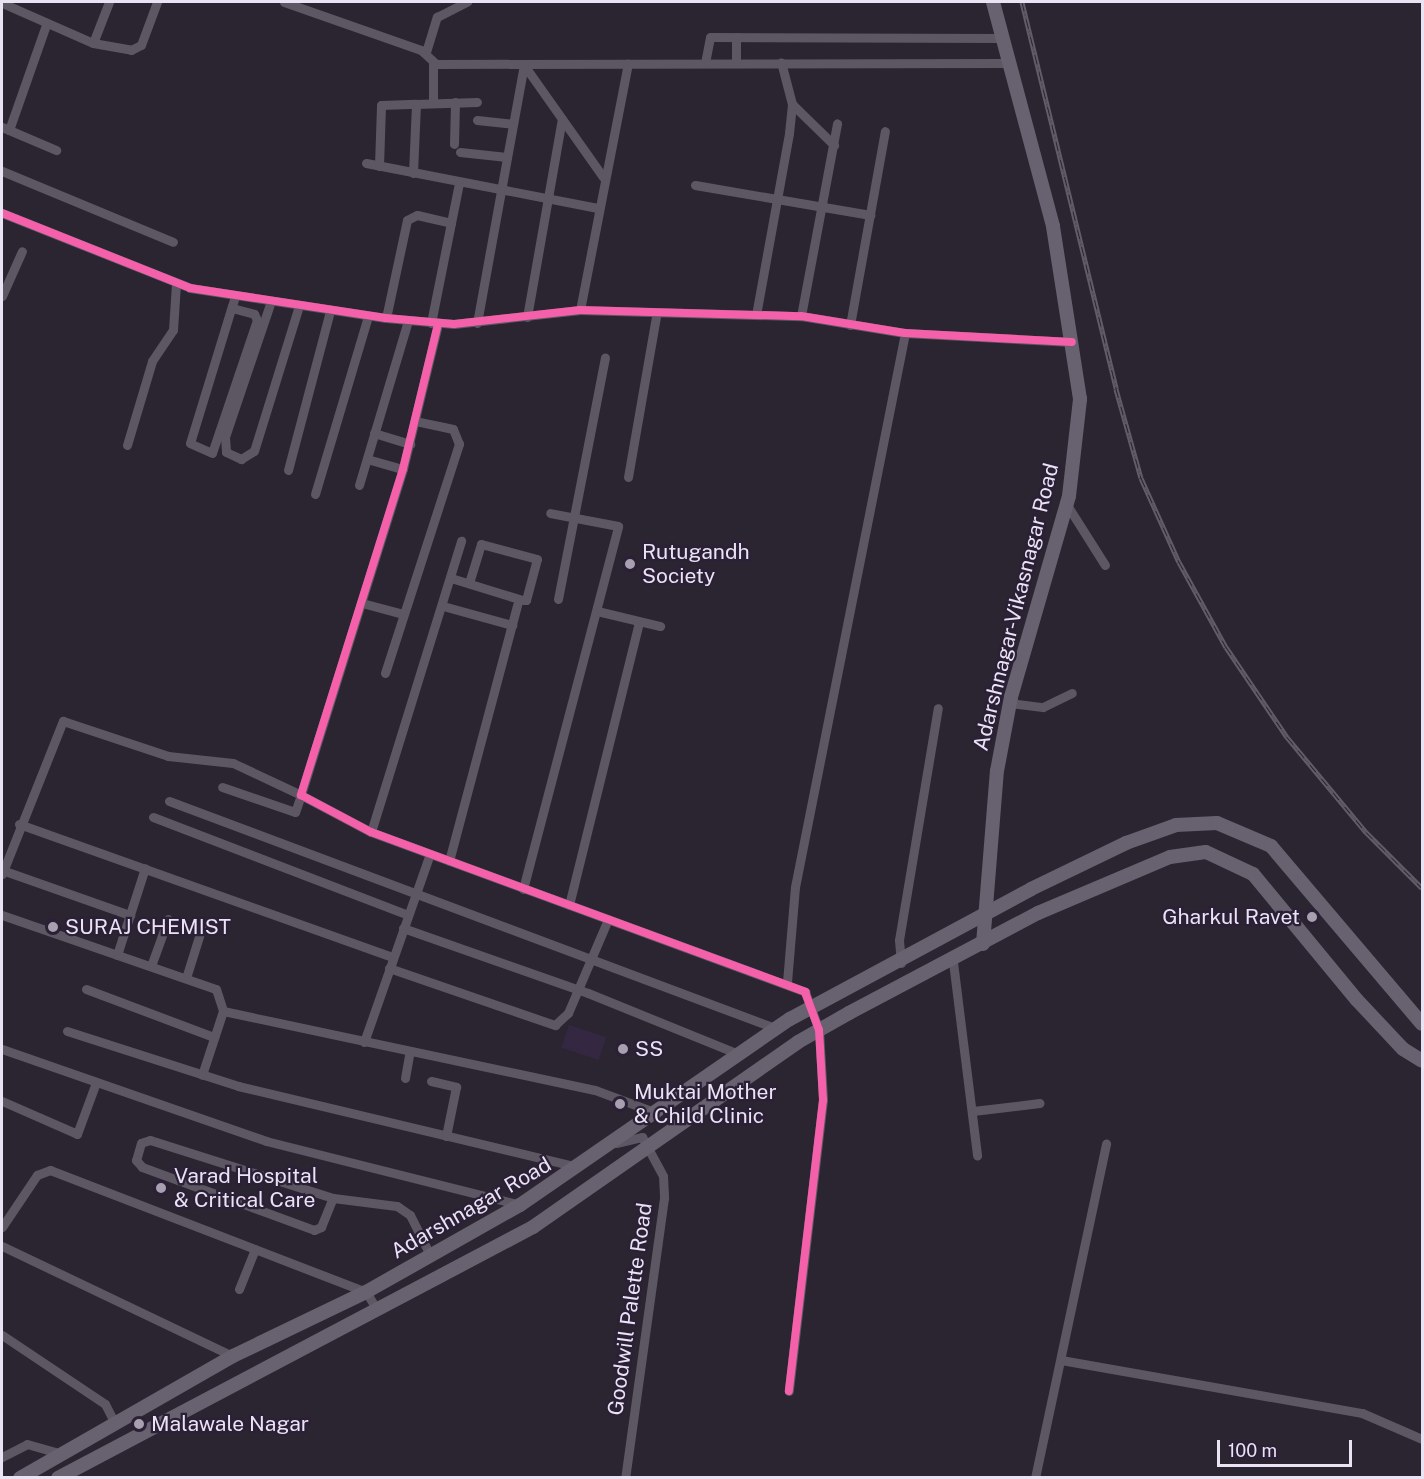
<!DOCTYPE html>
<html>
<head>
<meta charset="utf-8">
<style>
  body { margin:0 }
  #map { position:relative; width:1424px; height:1479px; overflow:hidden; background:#2b2532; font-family:"Public Sans",sans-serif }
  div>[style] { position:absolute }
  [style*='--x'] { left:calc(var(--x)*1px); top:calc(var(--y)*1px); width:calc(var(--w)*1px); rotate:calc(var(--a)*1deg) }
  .built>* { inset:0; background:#342742; transform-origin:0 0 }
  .street>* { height:9px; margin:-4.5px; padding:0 4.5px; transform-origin:4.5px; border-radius:4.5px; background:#5d5763 }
  .primary>* { height:14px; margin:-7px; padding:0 7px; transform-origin:7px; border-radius:7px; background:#68616f }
  .rail>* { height:5px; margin-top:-2.5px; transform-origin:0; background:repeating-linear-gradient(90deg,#2b2037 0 9px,#615c67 0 18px); box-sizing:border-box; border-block:2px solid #615c67 }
  .cycleway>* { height:8px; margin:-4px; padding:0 4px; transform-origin:4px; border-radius:4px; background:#f560ab }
  .dots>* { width:16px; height:16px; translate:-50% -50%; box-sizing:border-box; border:3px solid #2b2037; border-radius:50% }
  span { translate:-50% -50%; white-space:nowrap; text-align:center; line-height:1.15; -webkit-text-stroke:4.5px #2b2037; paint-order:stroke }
  .poi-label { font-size:21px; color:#eae3f3 }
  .left { translate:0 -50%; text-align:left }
  .right { translate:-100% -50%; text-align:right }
  .street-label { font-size:21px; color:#eae3f3 }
  .frame { position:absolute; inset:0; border:3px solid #eae3f3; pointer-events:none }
  .scale { position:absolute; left:1217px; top:1440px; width:135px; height:27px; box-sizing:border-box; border:3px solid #eae3f3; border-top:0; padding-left:8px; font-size:18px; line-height:21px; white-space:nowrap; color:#eae3f3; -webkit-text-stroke:4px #2b2037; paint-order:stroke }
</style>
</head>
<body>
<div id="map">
  <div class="built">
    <i style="left:569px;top:1025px;width:39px;height:24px;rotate:18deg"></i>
  </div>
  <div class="street">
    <i style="--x:284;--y:2;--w:145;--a:19.3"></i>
    <i style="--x:421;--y:50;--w:21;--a:43"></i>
    <i style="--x:436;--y:64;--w:570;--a:-0.1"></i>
    <i style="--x:2;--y:3;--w:99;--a:23.7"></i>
    <i style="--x:93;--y:43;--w:39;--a:10"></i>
    <i style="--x:131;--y:50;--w:11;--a:-27"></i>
    <i style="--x:141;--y:45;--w:46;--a:-69.6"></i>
    <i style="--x:736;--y:37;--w:26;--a:90"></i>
    <i style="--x:93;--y:43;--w:44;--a:-68.7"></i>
    <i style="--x:426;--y:52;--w:37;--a:-73"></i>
    <i style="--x:437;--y:17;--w:34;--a:-27"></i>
    <i style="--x:705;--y:63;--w:26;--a:-79"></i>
    <i style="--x:710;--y:37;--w:290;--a:0.2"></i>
    <i style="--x:524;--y:65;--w:137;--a:54.8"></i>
    <i style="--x:433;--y:103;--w:40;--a:-90"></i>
    <i style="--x:792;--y:104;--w:59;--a:44.3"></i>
    <i style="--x:477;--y:120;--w:36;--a:6"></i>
    <i style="--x:2;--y:127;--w:59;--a:23.1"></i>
    <i style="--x:9;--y:130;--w:111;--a:-70.6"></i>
    <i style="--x:454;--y:144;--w:42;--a:-88.6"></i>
    <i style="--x:460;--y:152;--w:47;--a:6.1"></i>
    <i style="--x:366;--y:163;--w:236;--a:11"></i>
    <i style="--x:379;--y:166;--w:61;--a:-88.1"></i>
    <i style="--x:381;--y:105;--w:35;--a:-2"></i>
    <i style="--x:2;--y:171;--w:185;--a:22.5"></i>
    <i style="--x:413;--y:173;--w:69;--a:-87.5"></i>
    <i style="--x:416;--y:104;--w:61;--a:-1.9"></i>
    <i style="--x:695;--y:185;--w:178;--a:9.7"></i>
    <i style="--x:2;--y:213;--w:202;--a:21.7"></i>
    <i style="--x:190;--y:288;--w:198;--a:8.7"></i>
    <i style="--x:386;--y:318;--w:68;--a:5"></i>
    <i style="--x:454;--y:324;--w:127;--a:-6.3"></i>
    <i style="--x:580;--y:310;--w:221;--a:1.6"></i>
    <i style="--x:801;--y:316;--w:105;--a:9.3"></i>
    <i style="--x:905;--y:333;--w:167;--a:3.1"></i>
    <i style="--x:2;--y:296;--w:49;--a:-66"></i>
    <i style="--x:271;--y:301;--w:144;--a:108.7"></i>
    <i style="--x:225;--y:437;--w:15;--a:86"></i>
    <i style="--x:226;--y:452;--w:17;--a:25"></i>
    <i style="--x:241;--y:459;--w:15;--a:-32"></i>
    <i style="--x:254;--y:451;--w:152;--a:-72.8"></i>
    <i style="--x:232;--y:308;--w:23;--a:15"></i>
    <i style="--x:254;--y:314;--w:7;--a:63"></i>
    <i style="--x:257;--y:320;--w:140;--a:108.7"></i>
    <i style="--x:212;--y:453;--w:24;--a:-156"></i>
    <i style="--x:190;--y:443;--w:143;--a:-73"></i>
    <i style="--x:232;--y:306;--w:10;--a:-73"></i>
    <i style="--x:580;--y:310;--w:251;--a:-79"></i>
    <i style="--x:756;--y:315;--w:185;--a:-79.7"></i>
    <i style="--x:789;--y:133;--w:29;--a:-84"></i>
    <i style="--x:792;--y:104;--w:43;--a:-104.7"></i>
    <i style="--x:801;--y:316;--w:196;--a:-79.4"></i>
    <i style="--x:527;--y:317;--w:201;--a:-80"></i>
    <i style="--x:386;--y:318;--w:100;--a:-77.9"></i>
    <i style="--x:407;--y:220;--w:11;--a:-27"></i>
    <i style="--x:417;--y:215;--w:35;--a:13"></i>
    <i style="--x:431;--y:323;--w:143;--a:-78.7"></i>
    <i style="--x:477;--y:323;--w:262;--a:-79.7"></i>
    <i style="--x:438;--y:324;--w:149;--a:103.6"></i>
    <i style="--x:403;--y:469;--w:342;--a:107.4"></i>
    <i style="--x:301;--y:795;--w:79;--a:27.9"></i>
    <i style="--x:371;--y:832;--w:463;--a:20.2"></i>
    <i style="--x:805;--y:992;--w:40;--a:69.8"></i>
    <i style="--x:819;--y:1030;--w:70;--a:86.7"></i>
    <i style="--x:823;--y:1100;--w:293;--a:96.7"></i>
    <i style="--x:850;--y:325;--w:197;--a:-79.8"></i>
    <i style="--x:374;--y:433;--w:38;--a:17"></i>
    <i style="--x:127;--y:445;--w:88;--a:-73.4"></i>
    <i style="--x:152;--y:361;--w:37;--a:-56"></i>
    <i style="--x:173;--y:330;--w:46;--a:-86.3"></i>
    <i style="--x:367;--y:459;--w:37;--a:16"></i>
    <i style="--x:288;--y:470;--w:164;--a:-75.2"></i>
    <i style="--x:628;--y:477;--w:163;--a:-80.1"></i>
    <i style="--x:359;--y:485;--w:171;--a:-73.4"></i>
    <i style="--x:315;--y:494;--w:186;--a:-73.4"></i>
    <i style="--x:1067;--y:505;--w:71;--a:57.7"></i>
    <i style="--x:451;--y:578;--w:74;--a:17.2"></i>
    <i style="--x:522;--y:600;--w:4;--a:0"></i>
    <i style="--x:526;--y:600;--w:42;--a:-75"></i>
    <i style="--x:537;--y:559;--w:58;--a:-165"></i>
    <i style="--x:481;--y:544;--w:41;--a:107.1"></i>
    <i style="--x:558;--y:599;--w:246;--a:-79"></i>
    <i style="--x:362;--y:603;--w:42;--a:15"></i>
    <i style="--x:443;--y:606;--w:72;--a:15.4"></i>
    <i style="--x:597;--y:611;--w:65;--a:13.4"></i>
    <i style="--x:385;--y:673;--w:241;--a:-72.1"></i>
    <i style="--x:459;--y:444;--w:16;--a:-112"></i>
    <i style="--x:453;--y:429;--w:38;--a:-168"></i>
    <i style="--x:1009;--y:703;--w:34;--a:7"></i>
    <i style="--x:1043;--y:707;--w:32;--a:-26"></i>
    <i style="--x:169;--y:801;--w:647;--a:20.54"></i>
    <i style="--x:153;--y:817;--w:273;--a:21"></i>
    <i style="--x:19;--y:824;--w:397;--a:19.6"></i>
    <i style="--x:371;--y:832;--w:305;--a:-72.8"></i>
    <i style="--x:449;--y:861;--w:265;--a:-75.1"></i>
    <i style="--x:2;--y:870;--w:136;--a:19.4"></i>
    <i style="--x:2;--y:874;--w:165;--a:-68.3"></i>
    <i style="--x:63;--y:721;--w:111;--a:18.4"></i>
    <i style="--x:168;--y:756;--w:65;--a:6.1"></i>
    <i style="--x:233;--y:763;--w:75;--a:25.2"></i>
    <i style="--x:301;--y:795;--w:18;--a:109"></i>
    <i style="--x:295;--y:812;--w:77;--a:-161.1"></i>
    <i style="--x:523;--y:889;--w:375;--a:-75.3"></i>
    <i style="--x:618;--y:526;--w:69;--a:-169.2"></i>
    <i style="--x:569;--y:905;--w:292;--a:-76.1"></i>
    <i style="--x:2;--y:915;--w:226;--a:19.1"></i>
    <i style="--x:216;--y:989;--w:23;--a:72"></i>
    <i style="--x:223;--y:1011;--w:67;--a:108.2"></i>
    <i style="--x:403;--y:928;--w:196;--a:19.4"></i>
    <i style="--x:588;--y:993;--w:162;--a:22.1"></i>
    <i style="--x:117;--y:955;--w:91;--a:-72.2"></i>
    <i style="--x:953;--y:962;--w:195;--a:82.9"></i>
    <i style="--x:901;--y:963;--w:23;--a:-95"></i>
    <i style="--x:899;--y:940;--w:235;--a:-80.5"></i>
    <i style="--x:151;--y:966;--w:50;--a:-70.1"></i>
    <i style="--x:389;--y:968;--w:176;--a:19"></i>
    <i style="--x:555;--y:1025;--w:18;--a:-43"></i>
    <i style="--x:568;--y:1013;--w:102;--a:-66.9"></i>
    <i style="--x:186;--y:978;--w:53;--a:-72.6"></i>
    <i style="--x:787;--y:982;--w:95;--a:-85.2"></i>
    <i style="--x:795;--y:887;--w:565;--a:-78.77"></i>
    <i style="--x:86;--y:989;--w:137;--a:20.6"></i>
    <i style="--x:223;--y:1011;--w:380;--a:12"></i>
    <i style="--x:595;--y:1090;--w:66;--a:20.4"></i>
    <i style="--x:67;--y:1031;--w:180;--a:17.8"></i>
    <i style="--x:238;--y:1086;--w:349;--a:13.4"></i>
    <i style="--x:364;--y:1042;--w:199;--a:-70.7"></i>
    <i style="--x:2;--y:1049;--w:280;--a:19.2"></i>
    <i style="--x:266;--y:1141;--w:262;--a:14.1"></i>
    <i style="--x:405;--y:1078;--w:27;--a:-80"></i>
    <i style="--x:431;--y:1081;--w:26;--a:13"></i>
    <i style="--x:456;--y:1087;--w:50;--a:101.5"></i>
    <i style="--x:2;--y:1101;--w:82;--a:23.7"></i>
    <i style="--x:77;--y:1134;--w:52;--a:-69.8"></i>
    <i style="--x:973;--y:1111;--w:67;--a:-6.8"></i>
    <i style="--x:616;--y:1143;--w:27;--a:-13"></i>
    <i style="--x:642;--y:1137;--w:44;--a:61.7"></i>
    <i style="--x:663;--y:1176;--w:22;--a:87"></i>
    <i style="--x:664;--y:1198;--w:283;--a:97.9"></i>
    <i style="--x:333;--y:1198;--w:192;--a:-162.4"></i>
    <i style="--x:150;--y:1140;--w:9;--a:162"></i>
    <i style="--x:141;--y:1143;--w:18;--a:106"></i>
    <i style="--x:136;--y:1160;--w:9;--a:49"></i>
    <i style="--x:142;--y:1167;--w:183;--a:20.1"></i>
    <i style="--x:314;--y:1230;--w:8;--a:-23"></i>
    <i style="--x:321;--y:1227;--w:31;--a:-68"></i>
    <i style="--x:333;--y:1198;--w:64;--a:7.1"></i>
    <i style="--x:397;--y:1206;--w:16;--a:35"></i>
    <i style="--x:410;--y:1215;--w:47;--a:63.4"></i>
    <i style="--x:2;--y:1227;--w:63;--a:-56.1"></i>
    <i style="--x:37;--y:1175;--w:14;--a:-21"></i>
    <i style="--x:50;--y:1170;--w:339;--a:21.1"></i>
    <i style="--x:366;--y:1292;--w:22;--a:58"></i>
    <i style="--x:2;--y:1246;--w:256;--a:25.5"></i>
    <i style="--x:239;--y:1289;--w:43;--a:-68.2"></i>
    <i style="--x:2;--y:1335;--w:124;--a:33.8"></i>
    <i style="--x:105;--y:1404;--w:20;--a:63"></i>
    <i style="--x:1061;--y:1360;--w:306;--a:10"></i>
    <i style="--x:1362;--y:1413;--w:65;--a:23.4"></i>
    <i style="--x:2;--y:1457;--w:28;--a:-27"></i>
    <i style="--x:27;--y:1444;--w:35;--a:16"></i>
    <i style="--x:1035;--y:1478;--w:342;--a:-78"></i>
  </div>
  <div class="primary">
    <i style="--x:983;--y:944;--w:174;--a:-85.4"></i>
    <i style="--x:997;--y:771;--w:75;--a:-79.3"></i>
    <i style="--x:1011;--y:697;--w:209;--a:-73.9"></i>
    <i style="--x:1069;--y:496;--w:98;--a:-83.5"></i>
    <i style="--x:1080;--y:399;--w:175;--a:-98.9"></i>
    <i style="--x:1053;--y:226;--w:232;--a:-105"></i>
    <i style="--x:20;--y:1478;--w:245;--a:-29.8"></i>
    <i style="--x:233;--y:1356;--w:148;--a:-25.7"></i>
    <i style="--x:366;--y:1292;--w:177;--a:-29.5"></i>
    <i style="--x:520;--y:1205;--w:328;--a:-34.6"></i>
    <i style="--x:790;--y:1019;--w:274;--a:-28.3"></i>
    <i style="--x:1031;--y:889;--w:106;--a:-25.8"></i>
    <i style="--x:1126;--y:843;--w:53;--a:-19.8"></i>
    <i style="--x:1176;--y:825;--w:41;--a:-2.8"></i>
    <i style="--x:1217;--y:823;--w:59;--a:23.1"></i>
    <i style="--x:1271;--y:846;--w:233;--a:49.7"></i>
    <i style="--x:58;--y:1478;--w:537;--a:-27.85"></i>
    <i style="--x:533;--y:1227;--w:323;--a:-34.9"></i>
    <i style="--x:798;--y:1042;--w:59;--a:-29.6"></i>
    <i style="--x:849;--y:1013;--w:214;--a:-27.9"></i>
    <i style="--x:1038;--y:913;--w:143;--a:-23"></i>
    <i style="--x:1170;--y:857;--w:36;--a:-8"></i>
    <i style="--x:1206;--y:852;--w:52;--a:25.1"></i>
    <i style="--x:1253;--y:874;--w:163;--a:50.5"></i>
    <i style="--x:1357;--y:1000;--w:67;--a:46.8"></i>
    <i style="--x:1403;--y:1049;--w:22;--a:32"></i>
  </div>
  <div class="rail">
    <i style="--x:1022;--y:2;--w:398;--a:76.3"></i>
    <i style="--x:1116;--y:389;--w:92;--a:74.3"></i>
    <i style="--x:1141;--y:478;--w:92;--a:65.7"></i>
    <i style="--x:1179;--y:562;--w:97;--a:61.1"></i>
    <i style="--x:1226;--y:647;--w:109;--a:55.9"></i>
    <i style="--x:1287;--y:737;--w:124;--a:50.3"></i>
    <i style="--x:1366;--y:832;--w:79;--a:45"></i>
  </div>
  <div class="cycleway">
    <i style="--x:2;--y:213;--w:202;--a:21.7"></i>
    <i style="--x:190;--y:288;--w:198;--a:8.7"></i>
    <i style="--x:386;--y:318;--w:68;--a:5"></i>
    <i style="--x:454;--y:324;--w:127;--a:-6.3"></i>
    <i style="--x:580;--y:310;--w:221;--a:1.6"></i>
    <i style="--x:801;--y:316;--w:105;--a:9.3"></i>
    <i style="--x:905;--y:333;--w:167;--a:3.1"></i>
    <i style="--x:438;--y:324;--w:149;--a:103.6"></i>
    <i style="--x:403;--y:469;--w:342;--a:107.4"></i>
    <i style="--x:301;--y:795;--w:79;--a:27.9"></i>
    <i style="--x:371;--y:832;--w:463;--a:20.2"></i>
    <i style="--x:805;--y:992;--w:40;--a:69.8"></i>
    <i style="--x:819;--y:1030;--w:70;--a:86.7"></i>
    <i style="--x:823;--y:1100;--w:293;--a:96.7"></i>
  </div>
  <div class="dots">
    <i style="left:630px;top:564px;background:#a7a0af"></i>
    <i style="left:1312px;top:917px;background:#a7a0af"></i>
    <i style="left:53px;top:927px;background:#a7a0af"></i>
    <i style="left:623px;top:1049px;background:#a7a0af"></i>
    <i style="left:620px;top:1104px;background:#a7a0af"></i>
    <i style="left:161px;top:1188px;background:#a7a0af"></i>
    <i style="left:139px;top:1424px;background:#a7a0af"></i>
  </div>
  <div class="poi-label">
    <span class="left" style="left:642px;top:564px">Rutugandh<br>Society</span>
    <span class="right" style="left:1300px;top:917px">Gharkul Ravet</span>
    <span class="left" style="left:65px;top:927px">SURAJ CHEMIST</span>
    <span class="left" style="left:635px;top:1049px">SS</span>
    <span class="left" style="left:634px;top:1104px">Muktai Mother<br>&amp; Child Clinic</span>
    <span class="left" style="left:174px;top:1188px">Varad Hospital<br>&amp; Critical Care</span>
    <span class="left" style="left:151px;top:1424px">Malawale Nagar</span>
  </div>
  <div class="street-label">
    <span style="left:1016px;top:607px;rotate:-76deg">Adarshnagar-Vikasnagar Road</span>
    <span style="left:471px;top:1208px;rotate:-30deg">Adarshnagar Road</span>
    <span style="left:630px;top:1309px;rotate:-82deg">Goodwill Palette Road</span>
  </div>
  <div class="frame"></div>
  <div class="scale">100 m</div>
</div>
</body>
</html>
